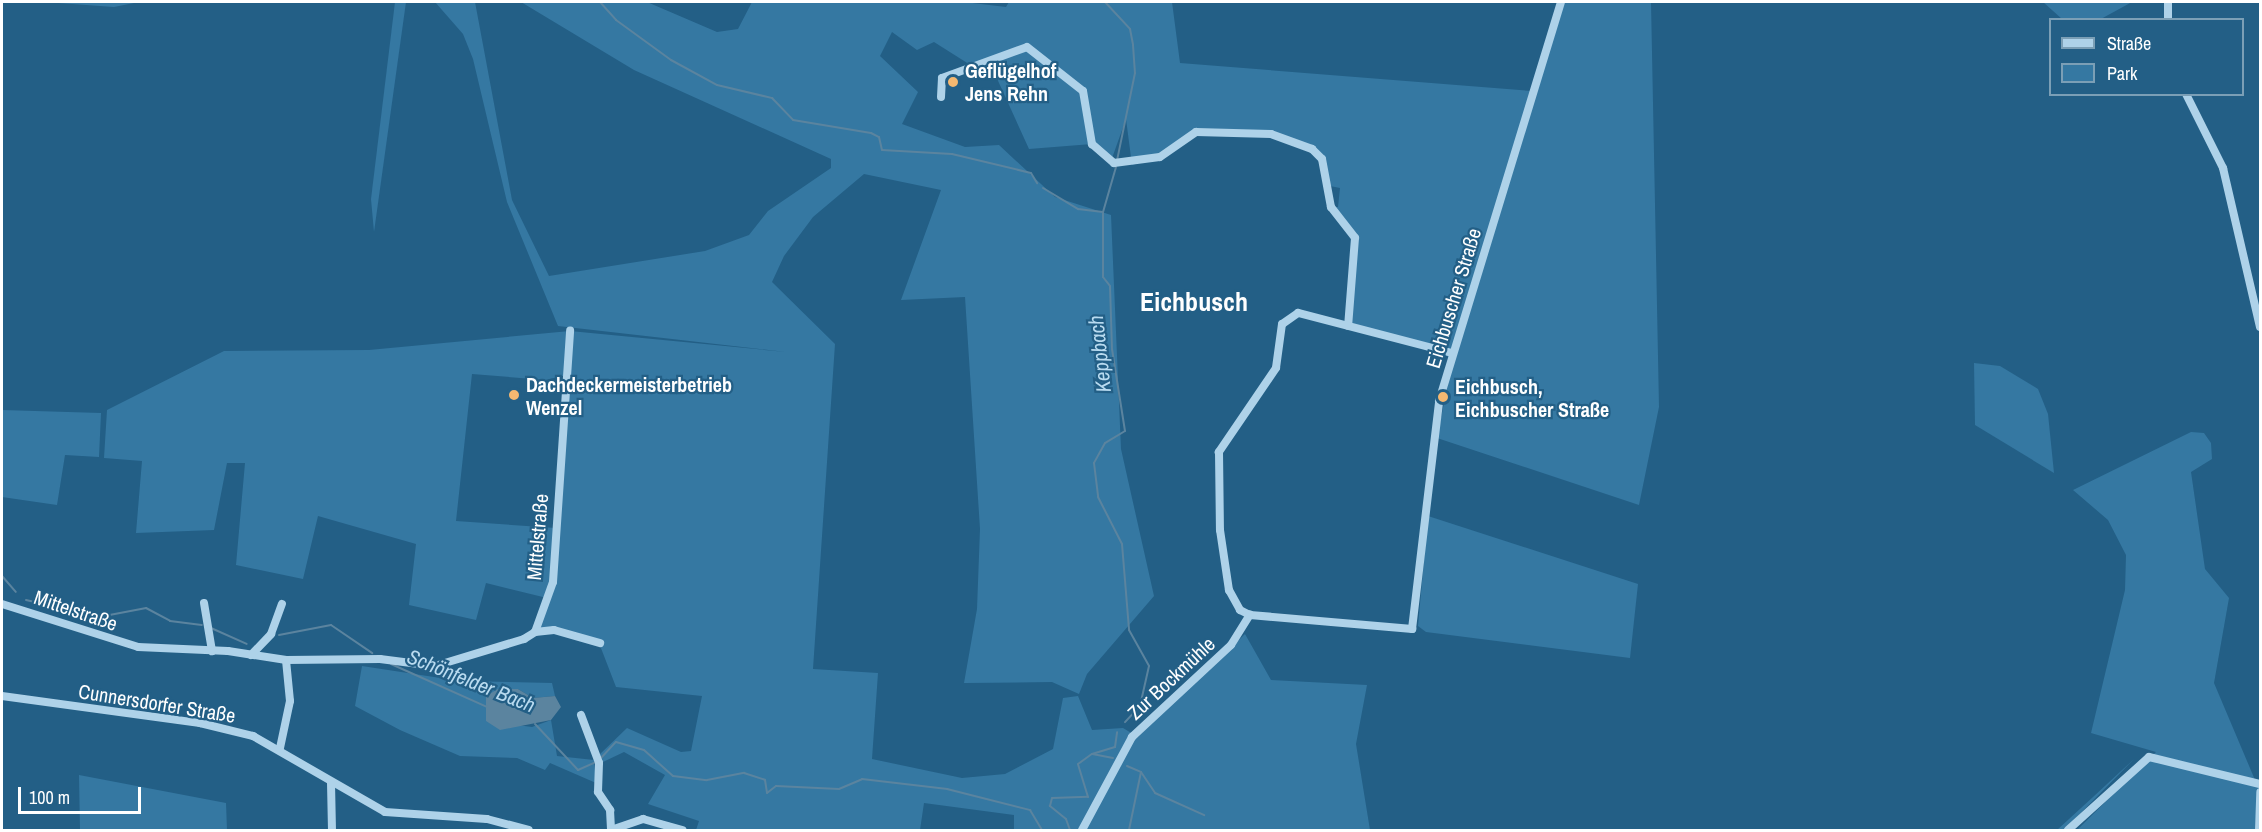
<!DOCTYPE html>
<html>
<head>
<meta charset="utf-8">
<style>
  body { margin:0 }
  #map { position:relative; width:2262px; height:832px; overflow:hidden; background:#235f86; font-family:"Archivo Narrow",sans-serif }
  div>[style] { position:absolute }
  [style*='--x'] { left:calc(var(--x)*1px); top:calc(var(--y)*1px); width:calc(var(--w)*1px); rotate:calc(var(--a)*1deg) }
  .green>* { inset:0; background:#3578a2 }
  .water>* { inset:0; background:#5b849f }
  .stream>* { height:2px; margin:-1px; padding:0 1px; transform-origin:1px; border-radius:1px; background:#5b849f }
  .minor>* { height:8px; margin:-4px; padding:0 4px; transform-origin:4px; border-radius:4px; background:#aed2e9 }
  .dots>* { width:16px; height:16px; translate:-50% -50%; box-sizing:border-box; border:3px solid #235f86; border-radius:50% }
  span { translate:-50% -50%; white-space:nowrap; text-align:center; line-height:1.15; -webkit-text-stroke:4.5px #235f86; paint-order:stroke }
  .poi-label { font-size:20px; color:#fff; font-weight:700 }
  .left { translate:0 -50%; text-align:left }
  .street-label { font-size:20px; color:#fff }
  .water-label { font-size:21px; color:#b9dbf0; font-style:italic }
  .district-label { font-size:26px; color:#fff; font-weight:700 }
  .frame { position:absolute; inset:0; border:3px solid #fff; pointer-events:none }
  .legend { position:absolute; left:2049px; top:18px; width:195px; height:78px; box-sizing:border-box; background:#235f86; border:2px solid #7b9fb6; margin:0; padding:8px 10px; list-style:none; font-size:18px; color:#fff }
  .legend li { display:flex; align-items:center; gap:12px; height:30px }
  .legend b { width:30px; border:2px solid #7b9fb6 }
  .scale { position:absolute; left:18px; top:787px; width:123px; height:27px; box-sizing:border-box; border:3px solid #fff; border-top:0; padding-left:8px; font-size:18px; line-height:21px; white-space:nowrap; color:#fff; -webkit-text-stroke:4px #235f86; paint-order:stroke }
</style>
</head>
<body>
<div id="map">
  <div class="green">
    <i style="clip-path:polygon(44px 2px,139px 2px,114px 7px)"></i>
    <i style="clip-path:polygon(395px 2px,406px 2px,374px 232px,371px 199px)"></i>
    <i style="clip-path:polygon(evenodd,435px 2px,475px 2px,512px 200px,549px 276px,705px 251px,749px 235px,768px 211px,831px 168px,831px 159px,634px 70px,521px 2px,647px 2px,717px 32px,738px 29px,752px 2px,964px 2px,1006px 7px,1009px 2px,1172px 2px,1180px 63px,1531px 91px,1561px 2px,1651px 2px,1659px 407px,1639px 505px,1437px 438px,1453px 358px,1348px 326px,1355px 238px,1331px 207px,1338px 207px,1340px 188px,1325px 185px,1322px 159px,1312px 149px,1271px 134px,1196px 132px,1160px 157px,1132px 165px,1126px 119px,1111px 161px,1092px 144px,1029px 149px,989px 61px,972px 66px,934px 42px,917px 50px,892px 32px,880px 56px,918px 92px,902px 124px,965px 147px,999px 145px,1055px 197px,1111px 215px,1121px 449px,1154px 596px,1087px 674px,1079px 694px,1052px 682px,964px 683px,977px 609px,980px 529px,965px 297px,901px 300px,941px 190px,864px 174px,813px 217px,784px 256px,772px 282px,835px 344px,813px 669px,878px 673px,872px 759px,962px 778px,1005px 774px,1053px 749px,1063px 698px,1078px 696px,1092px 730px,1123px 728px,1138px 737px,1245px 634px,1271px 680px,1367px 685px,1356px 744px,1370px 830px,1014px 830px,1014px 815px,924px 803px,920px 830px,696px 830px,699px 821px,648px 804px,665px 775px,624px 752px,603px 762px,598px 756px,627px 728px,681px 752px,691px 751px,702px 696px,616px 687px,599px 643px,554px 630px,535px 632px,547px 598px,486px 583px,476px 620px,409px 605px,416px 544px,318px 516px,303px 579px,236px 565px,245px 463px,227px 463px,214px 530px,136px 533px,142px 461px,104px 458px,107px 410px,224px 351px,369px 350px,570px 331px,786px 352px,558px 326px,507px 202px,473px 59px,463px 34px,435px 2px,472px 374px,545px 380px,567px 375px,556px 528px,456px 521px,472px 374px)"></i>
    <i style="clip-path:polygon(2043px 2px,2132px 2px,2099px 20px,2062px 19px)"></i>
    <i style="clip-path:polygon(1974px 363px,2000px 366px,2038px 389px,2048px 414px,2054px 473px,1975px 425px)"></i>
    <i style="clip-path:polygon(2px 410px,101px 413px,99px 457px,65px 455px,57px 505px,2px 497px)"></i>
    <i style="clip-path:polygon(2191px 432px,2204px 433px,2211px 443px,2212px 459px,2191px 472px,2205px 569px,2229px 598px,2214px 683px,2258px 787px,2255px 830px,2077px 830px,2156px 752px,2091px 733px,2125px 590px,2126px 555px,2108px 520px,2073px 490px)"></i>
    <i style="clip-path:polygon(1428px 516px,1638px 584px,1630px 658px,1426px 632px,1418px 626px)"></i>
    <i style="clip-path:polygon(362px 666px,460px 681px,552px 683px,555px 696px,533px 698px,518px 689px,486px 696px,486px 721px,532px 727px,551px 720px,557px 756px,594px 760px,596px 783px,550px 763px,545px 770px,517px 758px,460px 756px,400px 730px,355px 706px)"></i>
    <i style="clip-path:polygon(2134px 759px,2064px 830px,2057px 830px,2093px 797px)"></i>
    <i style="clip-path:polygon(79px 775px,226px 803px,227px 830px,80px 830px)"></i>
  </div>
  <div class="water">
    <i style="clip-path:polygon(498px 689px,518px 689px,533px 698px,555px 696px,561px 707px,551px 720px,500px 730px,486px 721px,486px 696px)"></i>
  </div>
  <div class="stream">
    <i style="--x:600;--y:2;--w:24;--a:48"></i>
    <i style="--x:616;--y:20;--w:68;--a:36"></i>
    <i style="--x:671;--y:60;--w:52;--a:28.5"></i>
    <i style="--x:717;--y:85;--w:57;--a:13.3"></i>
    <i style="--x:772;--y:98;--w:30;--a:46"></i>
    <i style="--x:793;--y:120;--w:79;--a:9.5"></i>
    <i style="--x:871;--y:133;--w:9;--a:27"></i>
    <i style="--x:879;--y:137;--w:13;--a:77"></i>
    <i style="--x:882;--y:150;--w:70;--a:3.3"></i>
    <i style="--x:952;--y:154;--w:81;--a:13.5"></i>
    <i style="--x:1031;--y:173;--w:12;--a:59"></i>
    <i style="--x:1105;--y:2;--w:37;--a:47"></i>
    <i style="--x:1130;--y:29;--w:16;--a:79"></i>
    <i style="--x:1133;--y:45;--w:28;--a:86"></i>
    <i style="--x:1135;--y:73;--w:90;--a:101.6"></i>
    <i style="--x:1116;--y:167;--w:47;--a:106.1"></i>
    <i style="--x:1103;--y:212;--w:65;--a:90"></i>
    <i style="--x:1103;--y:277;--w:11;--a:52"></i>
    <i style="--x:1110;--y:286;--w:63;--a:88.2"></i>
    <i style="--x:1112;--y:349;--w:83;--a:81"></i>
    <i style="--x:1125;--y:431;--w:23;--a:149"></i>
    <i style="--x:1105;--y:443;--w:23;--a:119"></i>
    <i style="--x:1094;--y:463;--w:34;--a:83"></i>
    <i style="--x:1098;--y:497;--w:53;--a:62.9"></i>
    <i style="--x:1122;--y:544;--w:86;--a:85.3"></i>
    <i style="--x:1129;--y:630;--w:41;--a:60.9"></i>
    <i style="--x:1149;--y:666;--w:41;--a:102.7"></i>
    <i style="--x:1140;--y:706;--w:22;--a:133"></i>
    <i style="--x:1043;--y:188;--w:41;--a:31"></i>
    <i style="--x:1078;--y:209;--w:25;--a:7"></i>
    <i style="--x:2;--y:576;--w:21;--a:49"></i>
    <i style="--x:26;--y:600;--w:75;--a:13.1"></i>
    <i style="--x:99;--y:617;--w:48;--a:-10.8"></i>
    <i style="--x:146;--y:608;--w:27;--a:28"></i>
    <i style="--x:170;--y:621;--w:32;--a:7"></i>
    <i style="--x:211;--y:628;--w:39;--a:24"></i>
    <i style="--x:279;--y:635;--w:53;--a:-10.9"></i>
    <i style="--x:331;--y:625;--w:50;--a:34.3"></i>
    <i style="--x:391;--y:664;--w:105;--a:24.1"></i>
    <i style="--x:535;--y:724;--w:63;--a:46.9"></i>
    <i style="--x:578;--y:770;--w:20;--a:-24"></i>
    <i style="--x:1113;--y:758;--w:21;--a:-169"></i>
    <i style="--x:1092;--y:754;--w:24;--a:-17"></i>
    <i style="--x:1115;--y:747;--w:15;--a:-82"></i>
    <i style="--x:600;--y:759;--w:23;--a:-47"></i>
    <i style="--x:616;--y:742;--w:29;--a:16"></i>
    <i style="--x:644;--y:750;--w:39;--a:42"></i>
    <i style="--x:673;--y:776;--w:34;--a:7"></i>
    <i style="--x:707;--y:780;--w:38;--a:-11"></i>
    <i style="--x:744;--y:773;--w:22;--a:18"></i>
    <i style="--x:765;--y:780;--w:13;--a:81"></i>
    <i style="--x:767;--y:793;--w:11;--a:-38"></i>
    <i style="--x:776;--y:786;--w:63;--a:2.7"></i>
    <i style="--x:839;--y:789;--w:25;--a:-23"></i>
    <i style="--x:862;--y:779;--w:86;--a:6.7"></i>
    <i style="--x:947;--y:789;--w:86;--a:14.2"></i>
    <i style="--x:1030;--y:810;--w:23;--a:59"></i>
    <i style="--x:1127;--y:766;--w:15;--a:23"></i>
    <i style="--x:1141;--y:772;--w:59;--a:101.7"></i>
    <i style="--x:1141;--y:772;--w:25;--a:56"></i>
    <i style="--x:1155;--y:793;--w:54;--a:24.2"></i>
    <i style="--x:1070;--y:830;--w:12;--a:-110"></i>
    <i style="--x:1066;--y:819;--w:21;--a:-141"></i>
    <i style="--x:1050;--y:806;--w:8;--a:-76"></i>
    <i style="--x:1052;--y:798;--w:36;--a:-2"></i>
    <i style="--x:1088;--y:797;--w:34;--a:-107"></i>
    <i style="--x:1078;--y:764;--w:17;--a:-36"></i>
  </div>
  <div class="minor">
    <i style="--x:2168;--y:20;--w:18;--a:-90"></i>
    <i style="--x:2186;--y:94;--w:83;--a:63.4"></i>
    <i style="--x:2223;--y:168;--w:163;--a:76.9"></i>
    <i style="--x:941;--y:97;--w:19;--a:-87"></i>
    <i style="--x:942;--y:78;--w:90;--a:-20"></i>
    <i style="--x:1027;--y:47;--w:71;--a:38.2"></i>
    <i style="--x:1083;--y:91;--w:54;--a:80.4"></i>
    <i style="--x:1092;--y:144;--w:29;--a:41"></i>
    <i style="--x:1114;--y:163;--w:46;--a:-7.4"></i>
    <i style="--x:1160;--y:157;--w:44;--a:-34.8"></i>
    <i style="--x:1196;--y:132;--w:75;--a:1.5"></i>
    <i style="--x:1271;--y:134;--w:44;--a:20.1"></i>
    <i style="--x:1312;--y:149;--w:14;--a:45"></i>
    <i style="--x:1322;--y:159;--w:49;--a:79.4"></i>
    <i style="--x:1331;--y:207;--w:39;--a:52"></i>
    <i style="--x:1355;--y:238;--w:88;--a:94.5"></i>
    <i style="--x:1452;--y:353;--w:159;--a:-165.4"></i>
    <i style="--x:1298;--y:313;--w:19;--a:145"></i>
    <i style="--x:1282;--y:324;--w:44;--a:97.8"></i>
    <i style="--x:1276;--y:368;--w:102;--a:124.2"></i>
    <i style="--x:1219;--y:452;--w:78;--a:89.3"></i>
    <i style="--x:1220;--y:530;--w:61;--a:81.5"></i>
    <i style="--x:1229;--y:590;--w:23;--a:61"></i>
    <i style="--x:1240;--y:610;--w:11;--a:27"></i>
    <i style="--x:1250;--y:615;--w:163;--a:4.9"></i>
    <i style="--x:1412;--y:629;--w:230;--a:-83.2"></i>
    <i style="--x:1439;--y:401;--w:417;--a:-73"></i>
    <i style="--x:204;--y:603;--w:49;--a:80.5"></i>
    <i style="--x:2;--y:604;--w:143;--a:17.5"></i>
    <i style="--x:138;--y:647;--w:90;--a:2.5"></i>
    <i style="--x:228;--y:651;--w:59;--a:8.8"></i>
    <i style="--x:286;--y:660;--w:94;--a:-0.6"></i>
    <i style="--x:380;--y:659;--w:55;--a:7.3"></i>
    <i style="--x:435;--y:666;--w:93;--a:-16.9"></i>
    <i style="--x:524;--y:639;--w:13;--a:-32"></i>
    <i style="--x:535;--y:632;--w:53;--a:-70.2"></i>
    <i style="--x:553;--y:582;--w:252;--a:-86.1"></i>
    <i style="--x:535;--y:632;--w:19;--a:-6"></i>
    <i style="--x:554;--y:630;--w:48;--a:15.8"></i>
    <i style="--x:251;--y:655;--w:29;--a:-46"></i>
    <i style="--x:271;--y:634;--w:32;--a:-70"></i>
    <i style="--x:2;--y:696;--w:200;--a:7.8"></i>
    <i style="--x:200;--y:723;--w:55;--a:13.8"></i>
    <i style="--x:253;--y:736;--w:152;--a:29.9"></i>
    <i style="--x:385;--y:812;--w:102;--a:3.9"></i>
    <i style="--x:487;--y:819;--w:43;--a:14.7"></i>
    <i style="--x:581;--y:715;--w:51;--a:69.4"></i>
    <i style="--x:599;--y:763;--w:29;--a:92"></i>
    <i style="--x:598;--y:792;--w:22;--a:56"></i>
    <i style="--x:610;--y:810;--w:19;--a:87"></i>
    <i style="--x:280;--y:748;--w:48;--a:-78"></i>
    <i style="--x:290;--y:701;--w:41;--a:-95.6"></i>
    <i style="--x:331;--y:783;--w:47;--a:88.8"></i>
    <i style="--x:611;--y:830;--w:34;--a:-19"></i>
    <i style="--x:643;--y:819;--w:41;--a:15.8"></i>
    <i style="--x:1082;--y:830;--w:106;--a:-61.7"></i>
    <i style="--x:1132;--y:737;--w:135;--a:-42.9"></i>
    <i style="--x:1231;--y:645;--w:36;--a:-58"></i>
    <i style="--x:2068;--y:830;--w:109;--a:-42"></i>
    <i style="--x:2149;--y:757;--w:114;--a:13.7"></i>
    <i style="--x:2259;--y:830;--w:38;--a:-88"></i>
  </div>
  <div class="dots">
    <i style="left:953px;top:82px;background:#f4b871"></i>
    <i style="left:514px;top:395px;background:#f4b871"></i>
    <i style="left:1443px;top:397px;background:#f4b871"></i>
  </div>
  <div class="poi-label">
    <span class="left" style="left:965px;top:82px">Geflügelhof<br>Jens Rehn</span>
    <span class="left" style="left:526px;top:396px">Dachdeckermeisterbetrieb<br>Wenzel</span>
    <span class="left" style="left:1455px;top:398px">Eichbusch,<br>Eichbuscher Straße</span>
  </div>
  <div class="street-label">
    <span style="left:1453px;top:298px;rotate:-73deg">Eichbuscher Straße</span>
    <span style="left:537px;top:537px;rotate:-85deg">Mittelstraße</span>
    <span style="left:76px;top:610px;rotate:19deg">Mittelstraße</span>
    <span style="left:1171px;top:678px;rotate:-43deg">Zur Bockmühle</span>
    <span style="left:157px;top:703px;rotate:9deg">Cunnersdorfer Straße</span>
  </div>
  <div class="water-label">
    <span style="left:1100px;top:354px;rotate:-96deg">Keppbach</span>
    <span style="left:471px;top:681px;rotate:22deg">Schönfelder Bach</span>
  </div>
  <div class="district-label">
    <span style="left:1194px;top:302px">Eichbusch</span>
  </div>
  <div class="frame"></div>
  <ul class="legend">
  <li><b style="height:8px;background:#aed2e9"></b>Straße</li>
  <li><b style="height:16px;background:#3578a2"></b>Park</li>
  </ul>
  <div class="scale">100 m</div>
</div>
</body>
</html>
